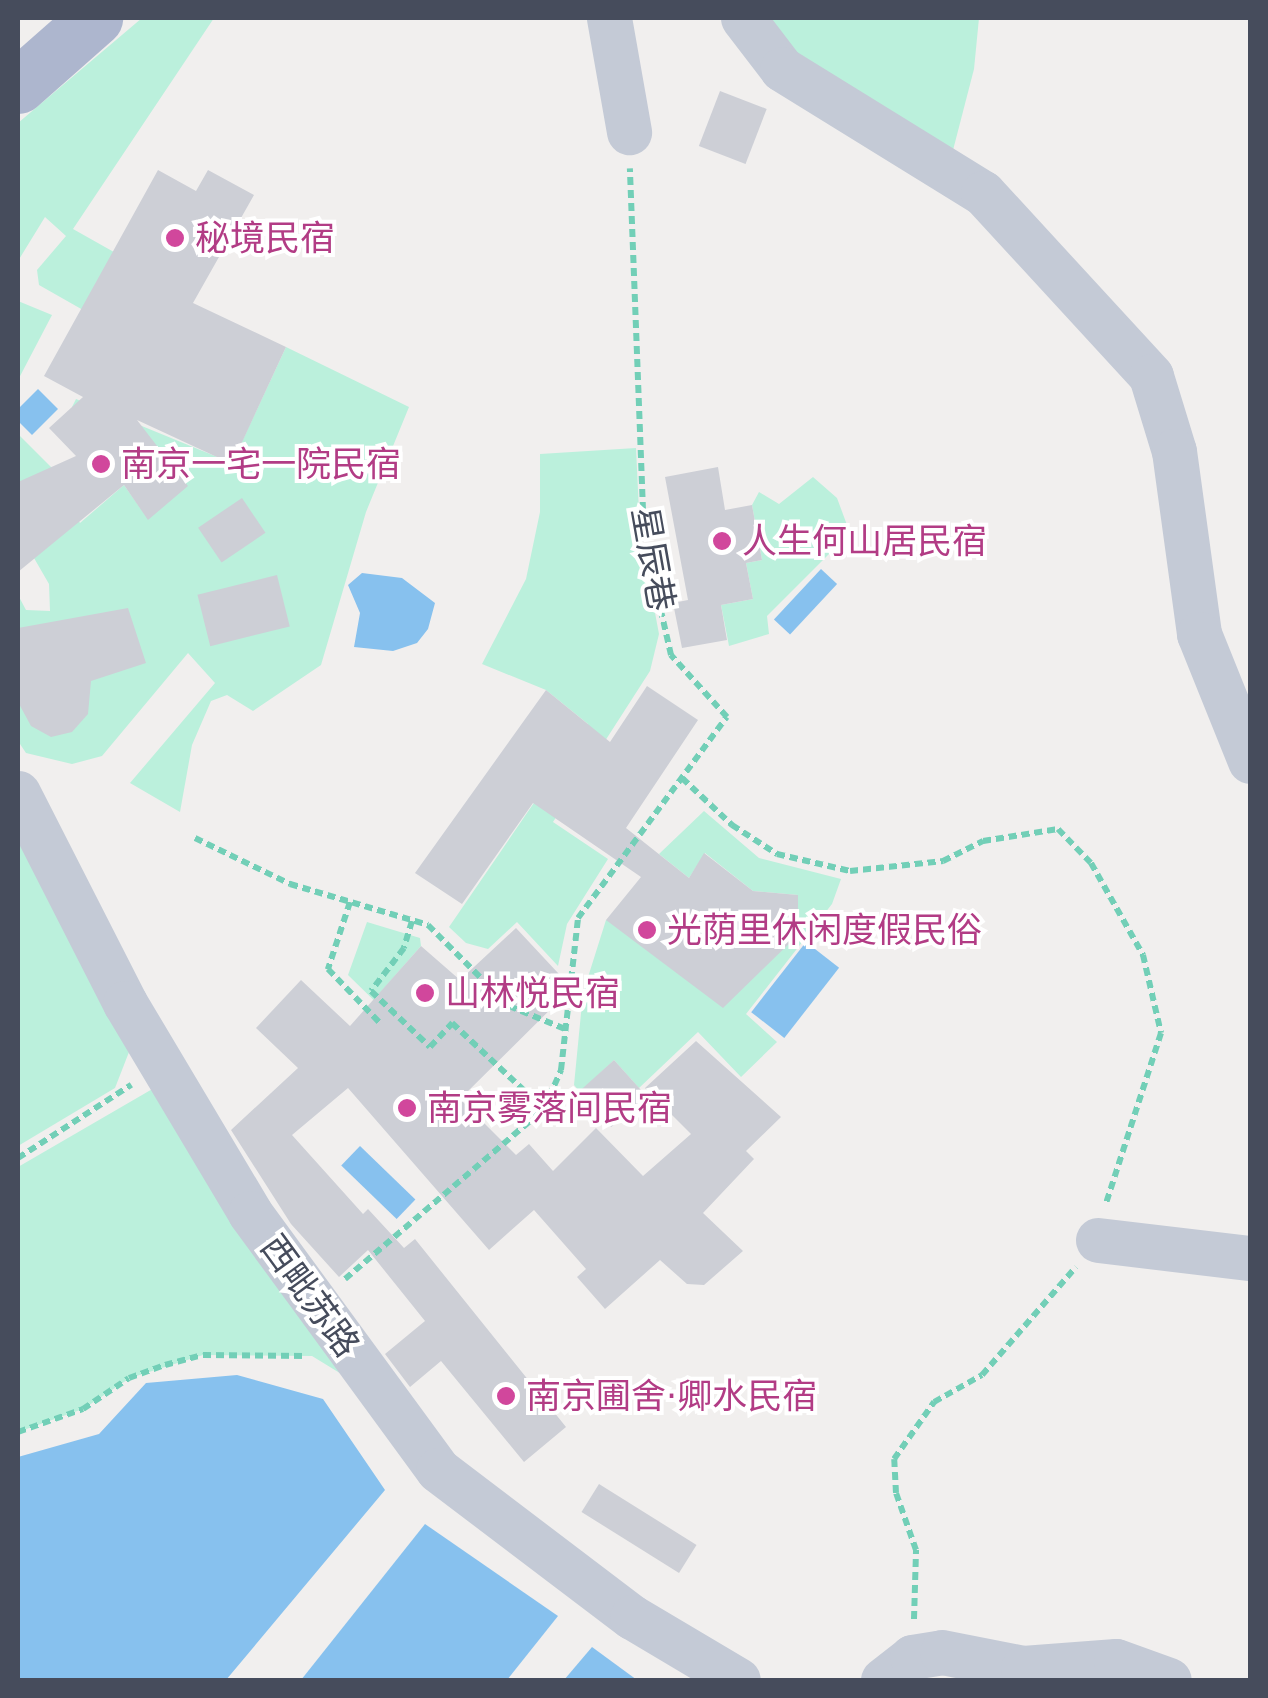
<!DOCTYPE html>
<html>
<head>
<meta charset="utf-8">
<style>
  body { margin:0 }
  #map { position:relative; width:1268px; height:1698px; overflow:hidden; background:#f1efee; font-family:"DejaVu Sans","Noto Sans SC",sans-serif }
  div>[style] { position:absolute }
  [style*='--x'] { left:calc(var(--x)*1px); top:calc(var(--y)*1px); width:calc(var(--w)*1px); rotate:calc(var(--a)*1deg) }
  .green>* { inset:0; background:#bbf0dc }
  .water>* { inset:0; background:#87c1ee; transform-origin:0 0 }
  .building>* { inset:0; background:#cdcfd6; transform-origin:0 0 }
  .path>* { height:6px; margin-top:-3px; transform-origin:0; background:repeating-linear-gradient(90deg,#72cfb7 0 8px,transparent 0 13px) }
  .minor>* { height:45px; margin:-22.5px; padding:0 22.5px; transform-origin:22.5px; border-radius:22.5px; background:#c4cad6 }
  .major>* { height:55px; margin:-27.5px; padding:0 27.5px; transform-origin:27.5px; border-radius:27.5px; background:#adb6ce }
  .dots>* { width:28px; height:28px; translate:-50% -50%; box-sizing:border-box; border:5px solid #fff; border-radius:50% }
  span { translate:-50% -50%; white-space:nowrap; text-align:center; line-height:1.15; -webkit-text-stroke:8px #fff; paint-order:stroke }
  .hotel-label { font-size:35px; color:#b23c85 }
  .left { translate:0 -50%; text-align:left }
  .street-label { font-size:35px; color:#464c5c }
  .frame { position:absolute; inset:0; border:20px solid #464c5c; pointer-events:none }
</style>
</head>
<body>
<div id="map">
  <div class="green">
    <i style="clip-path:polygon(142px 18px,214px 18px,73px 229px,160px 278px,83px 310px,39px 285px,37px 270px,66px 236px,45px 217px,18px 261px,18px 123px)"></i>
    <i style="clip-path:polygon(755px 18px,979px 18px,974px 69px,952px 154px,847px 106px)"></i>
    <i style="clip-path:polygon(18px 301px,52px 315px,18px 380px)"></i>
    <i style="clip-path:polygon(286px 347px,409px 407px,366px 512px,321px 665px,253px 711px,227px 695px,211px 701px,192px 745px,180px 812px,130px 783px,215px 683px,188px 653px,102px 756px,72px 764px,26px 753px,18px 741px,18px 595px,26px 610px,50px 611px,49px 584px,34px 558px,63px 534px,18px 480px,18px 434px,51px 467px,80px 523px,124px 485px,148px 519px,72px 407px,76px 399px,232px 463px)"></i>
    <i style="clip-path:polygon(636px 448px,640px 533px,659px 634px,650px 671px,553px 822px,608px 859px,567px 924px,558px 966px,517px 922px,488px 949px,466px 943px,449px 927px,588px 724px,546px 690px,482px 664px,526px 579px,540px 512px,540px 454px)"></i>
    <i style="clip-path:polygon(813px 477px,837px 498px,850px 533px,767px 616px,769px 634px,729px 646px,721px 605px,753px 599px,746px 563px,762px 560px,752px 505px,759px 492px,779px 504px)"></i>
    <i style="clip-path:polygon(704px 811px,759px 858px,841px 879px,832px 904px,746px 1014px,777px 1042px,741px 1077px,698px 1032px,639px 1088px,614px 1060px,580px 1092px,574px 1085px,583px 993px,606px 920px,798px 927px,798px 895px,753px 891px,705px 853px,689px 878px,659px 854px)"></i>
    <i style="clip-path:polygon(18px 816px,129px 1052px,115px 1088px,18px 1146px)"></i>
    <i style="clip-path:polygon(367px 922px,420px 938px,421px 946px,378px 995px,394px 1020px,348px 975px)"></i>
    <i style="clip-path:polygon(161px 1084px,343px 1375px,312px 1356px,203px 1355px,130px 1378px,83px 1409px,18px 1432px,18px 1167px)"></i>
  </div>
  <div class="water">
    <i style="clip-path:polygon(38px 389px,58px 409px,32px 435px,18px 421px,18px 409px)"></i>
    <i style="left:821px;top:569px;width:22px;height:69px;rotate:43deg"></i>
    <i style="clip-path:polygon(362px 573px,402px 578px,435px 603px,428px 629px,417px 643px,393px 651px,354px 647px,360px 613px,348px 585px)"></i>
    <i style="left:806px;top:942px;width:42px;height:89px;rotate:38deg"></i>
    <i style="left:360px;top:1146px;width:77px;height:27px;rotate:44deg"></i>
    <i style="clip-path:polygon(237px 1375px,323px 1399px,385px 1490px,226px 1680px,18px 1680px,18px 1457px,99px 1434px,146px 1383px)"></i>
    <i style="clip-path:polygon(425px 1524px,558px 1616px,507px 1680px,301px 1680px)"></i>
    <i style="clip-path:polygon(592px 1647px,637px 1680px,564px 1680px)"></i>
  </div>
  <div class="building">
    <i style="left:720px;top:91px;width:50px;height:59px;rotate:21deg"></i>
    <i style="clip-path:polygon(158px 170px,196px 191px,208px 170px,254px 195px,193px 303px,286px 347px,232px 464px,137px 420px,188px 486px,148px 520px,124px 485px,18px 572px,18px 482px,76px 456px,49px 428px,83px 397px,44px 376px)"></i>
    <i style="clip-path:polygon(718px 467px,725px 510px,752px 505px,762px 560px,746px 563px,753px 599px,721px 605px,727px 640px,682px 648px,673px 603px,688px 600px,665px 477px)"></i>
    <i style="left:242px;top:498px;width:42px;height:53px;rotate:56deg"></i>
    <i style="left:277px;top:575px;width:53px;height:82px;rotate:76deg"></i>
    <i style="clip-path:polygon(128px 608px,146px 663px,91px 681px,88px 714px,72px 732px,51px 737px,31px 726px,18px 702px,18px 628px)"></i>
    <i style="clip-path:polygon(647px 686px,698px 720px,626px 828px,689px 878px,704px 853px,753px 891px,798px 895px,798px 935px,723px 1008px,606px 920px,641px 877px,533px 803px,462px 904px,415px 873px,546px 690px,610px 742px)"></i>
    <i style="clip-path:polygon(516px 928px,572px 988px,460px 1099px,516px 1155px,529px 1144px,553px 1171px,596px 1128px,643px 1176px,691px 1134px,645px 1088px,696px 1041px,781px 1117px,746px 1151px,754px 1159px,703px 1213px,743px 1251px,704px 1285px,687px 1284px,660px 1260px,605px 1309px,577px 1277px,586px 1269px,534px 1210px,489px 1250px,348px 1088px,292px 1135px,363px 1214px,368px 1209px,404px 1248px,415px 1239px,566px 1427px,524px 1462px,441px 1361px,410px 1387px,385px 1354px,425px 1321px,368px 1250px,339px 1277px,291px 1224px,231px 1130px,298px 1068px,256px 1028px,301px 980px,350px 1026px,421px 946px,460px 980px)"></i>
    <i style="left:614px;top:1060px;width:48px;height:47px;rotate:48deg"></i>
    <i style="left:599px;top:1484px;width:115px;height:33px;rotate:32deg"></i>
  </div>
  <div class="path">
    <i style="--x:682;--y:778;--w:69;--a:43.2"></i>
    <i style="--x:732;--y:825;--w:54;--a:32.8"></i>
    <i style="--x:777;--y:854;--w:75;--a:13.1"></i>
    <i style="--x:850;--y:871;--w:94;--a:-6.1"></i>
    <i style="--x:943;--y:861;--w:45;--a:-26.6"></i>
    <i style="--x:983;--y:841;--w:76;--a:-9.1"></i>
    <i style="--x:1058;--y:829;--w:47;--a:45.9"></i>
    <i style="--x:1091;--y:863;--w:106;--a:60.5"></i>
    <i style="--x:1143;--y:955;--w:80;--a:77"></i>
    <i style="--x:1161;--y:1033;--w:179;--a:107.9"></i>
    <i style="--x:195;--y:838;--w:106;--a:25.8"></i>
    <i style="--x:290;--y:884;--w:144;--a:16.5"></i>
    <i style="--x:428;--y:925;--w:115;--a:45"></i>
    <i style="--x:509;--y:1006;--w:61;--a:22.3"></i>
    <i style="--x:350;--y:902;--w:71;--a:108.2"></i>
    <i style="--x:328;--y:969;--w:74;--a:46.1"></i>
    <i style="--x:412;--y:921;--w:28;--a:107"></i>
    <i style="--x:404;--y:948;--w:54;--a:127.5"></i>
    <i style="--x:371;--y:991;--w:81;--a:43.5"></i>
    <i style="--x:430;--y:1047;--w:33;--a:-47"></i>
    <i style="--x:452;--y:1023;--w:126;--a:43.1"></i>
    <i style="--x:18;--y:1158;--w:135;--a:-32.9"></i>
    <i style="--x:345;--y:1279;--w:262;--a:-40.5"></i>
    <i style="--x:544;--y:1109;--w:43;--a:-66.4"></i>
    <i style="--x:561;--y:1070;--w:153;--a:-83.6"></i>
    <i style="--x:578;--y:918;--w:250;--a:-53.5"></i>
    <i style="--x:727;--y:717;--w:84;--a:-132.1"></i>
    <i style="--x:671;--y:655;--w:122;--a:-102.8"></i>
    <i style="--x:644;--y:536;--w:368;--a:-92.2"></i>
    <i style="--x:18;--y:1432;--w:69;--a:-19.5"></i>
    <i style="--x:83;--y:1409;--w:55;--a:-34"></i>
    <i style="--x:129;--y:1378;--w:38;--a:-20"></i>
    <i style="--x:165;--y:1365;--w:39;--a:-15"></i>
    <i style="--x:203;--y:1355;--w:104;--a:0.6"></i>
    <i style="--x:914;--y:1619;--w:69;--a:-88.3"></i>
    <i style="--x:916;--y:1550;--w:60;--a:-109.3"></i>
    <i style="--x:896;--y:1493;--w:34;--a:-93"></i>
    <i style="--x:894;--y:1459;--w:70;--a:-54.9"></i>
    <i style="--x:934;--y:1402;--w:55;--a:-29.4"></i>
    <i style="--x:982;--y:1375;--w:143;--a:-49"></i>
  </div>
  <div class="minor">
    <i style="--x:609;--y:18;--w:116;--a:80"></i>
    <i style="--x:743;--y:18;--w:64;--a:52.6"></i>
    <i style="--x:782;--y:69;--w:236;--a:31.7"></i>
    <i style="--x:983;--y:193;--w:248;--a:47.4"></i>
    <i style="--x:1151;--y:376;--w:78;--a:73"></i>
    <i style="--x:1174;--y:451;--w:185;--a:82.2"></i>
    <i style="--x:1199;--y:634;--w:137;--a:68.1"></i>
    <i style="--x:18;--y:793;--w:236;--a:63"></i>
    <i style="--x:125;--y:1003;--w:244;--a:59.2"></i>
    <i style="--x:250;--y:1213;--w:318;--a:53.8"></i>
    <i style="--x:438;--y:1470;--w:243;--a:37.2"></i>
    <i style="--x:632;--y:1617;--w:123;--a:30.7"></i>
    <i style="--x:1098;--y:1240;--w:153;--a:6.8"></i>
    <i style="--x:883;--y:1680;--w:37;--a:-38"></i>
    <i style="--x:912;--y:1657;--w:30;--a:-9"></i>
    <i style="--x:942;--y:1652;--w:83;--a:11.2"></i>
    <i style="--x:1023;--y:1668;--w:93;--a:-4.3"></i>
    <i style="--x:1116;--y:1661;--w:56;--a:19.7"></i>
  </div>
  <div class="major">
    <i style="--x:18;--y:86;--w:103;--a:-41.4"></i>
  </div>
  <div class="dots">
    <i style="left:175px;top:238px;background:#d1479c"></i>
    <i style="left:101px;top:464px;background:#d1479c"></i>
    <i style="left:722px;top:541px;background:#d1479c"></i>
    <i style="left:647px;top:930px;background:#d1479c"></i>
    <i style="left:425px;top:993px;background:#d1479c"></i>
    <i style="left:407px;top:1108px;background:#d1479c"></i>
    <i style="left:506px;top:1396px;background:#d1479c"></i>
  </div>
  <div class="hotel-label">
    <span class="left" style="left:195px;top:238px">秘境民宿</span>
    <span class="left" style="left:121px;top:464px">南京一宅一院民宿</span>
    <span class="left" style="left:742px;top:541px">人生何山居民宿</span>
    <span class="left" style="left:667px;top:930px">光荫里休闲度假民俗</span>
    <span class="left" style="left:445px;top:993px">山林悦民宿</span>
    <span class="left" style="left:427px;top:1108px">南京雾落间民宿</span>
    <span class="left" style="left:526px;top:1396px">南京圃舍·卿水民宿</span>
  </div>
  <div class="street-label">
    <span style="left:653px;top:559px;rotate:80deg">星辰巷</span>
    <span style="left:310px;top:1296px;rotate:54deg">西毗苏路</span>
  </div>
  <div class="frame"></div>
</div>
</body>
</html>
